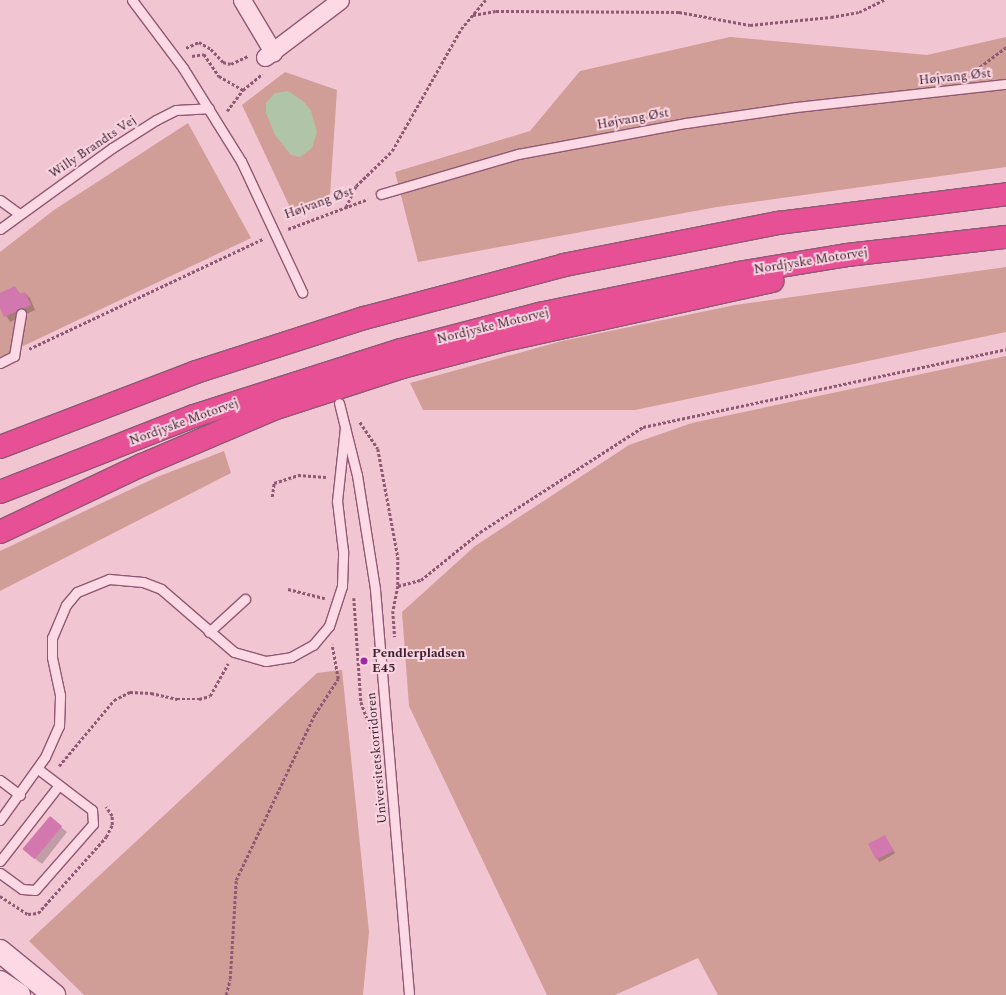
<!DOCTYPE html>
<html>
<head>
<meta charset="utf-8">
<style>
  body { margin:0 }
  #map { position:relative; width:1006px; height:995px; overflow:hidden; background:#f2c5d3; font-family:Spectral,serif }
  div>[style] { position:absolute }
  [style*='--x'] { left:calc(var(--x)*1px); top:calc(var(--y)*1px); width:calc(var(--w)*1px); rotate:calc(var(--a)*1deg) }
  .green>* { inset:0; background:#d19d97 }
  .water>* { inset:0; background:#b0c5a7 }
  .shadow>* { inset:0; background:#0003; transform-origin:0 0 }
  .building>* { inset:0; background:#d378af; transform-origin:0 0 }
  .path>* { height:2.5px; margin-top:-1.25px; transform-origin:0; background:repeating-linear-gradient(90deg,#8f5973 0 3px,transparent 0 5px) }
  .roads { filter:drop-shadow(1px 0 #8f5973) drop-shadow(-1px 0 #8f5973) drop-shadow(0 1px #8f5973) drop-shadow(0 -1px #8f5973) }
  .service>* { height:9px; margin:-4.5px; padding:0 4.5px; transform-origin:4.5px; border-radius:4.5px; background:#fcd9e4 }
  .minor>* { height:17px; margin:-8.5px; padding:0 8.5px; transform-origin:8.5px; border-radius:8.5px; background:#fcd9e4 }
  .secondary>* { height:22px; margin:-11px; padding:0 11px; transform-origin:11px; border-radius:11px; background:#fcd9e4 }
  .motorway>* { height:22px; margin:-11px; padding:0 11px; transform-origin:11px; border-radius:11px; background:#e75095 }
  .dots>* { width:11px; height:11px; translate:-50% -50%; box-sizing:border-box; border:2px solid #f8d5e0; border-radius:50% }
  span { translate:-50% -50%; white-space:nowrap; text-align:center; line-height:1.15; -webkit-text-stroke:4px #f8d5e0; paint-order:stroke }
  .street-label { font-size:13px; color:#3e1e2f }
  .poi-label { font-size:13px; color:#3e1e2f; font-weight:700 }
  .left { translate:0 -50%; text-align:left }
</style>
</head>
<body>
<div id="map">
  <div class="green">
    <i style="clip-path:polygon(730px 37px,927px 55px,1006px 37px,1006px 167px,717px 207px,418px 262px,395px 172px,530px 131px,580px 71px)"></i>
    <i style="clip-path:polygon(285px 72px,337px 90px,330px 195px,295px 218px,242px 105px)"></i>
    <i style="clip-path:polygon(188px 123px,251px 238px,0 357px,0 252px,54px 210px)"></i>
    <i style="clip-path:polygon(1006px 267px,1006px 332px,635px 410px,423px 410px,410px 383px,562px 341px,735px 305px)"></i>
    <i style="clip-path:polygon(1006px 356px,1006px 995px,718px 995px,698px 958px,615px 995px,547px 995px,409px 706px,402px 612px,475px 546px,629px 445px,692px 423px)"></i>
    <i style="clip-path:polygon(224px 451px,231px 473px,0 591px,0 551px,157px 477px)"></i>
    <i style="clip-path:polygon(342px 670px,369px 932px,363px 995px,84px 995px,29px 941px,317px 673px)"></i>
  </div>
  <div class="water">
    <i style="clip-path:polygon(288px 91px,303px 101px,311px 111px,317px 132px,312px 148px,300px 157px,291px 155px,275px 135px,266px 113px,266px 103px,275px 93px)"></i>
  </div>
  <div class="shadow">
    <i style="clip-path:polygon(15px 287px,21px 295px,25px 293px,30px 298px,35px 310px,10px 322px,0 306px,0 294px)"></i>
    <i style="clip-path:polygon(50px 818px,67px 832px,42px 864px,30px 855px)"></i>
    <i style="left:885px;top:836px;width:20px;height:18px;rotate:60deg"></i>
  </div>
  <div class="building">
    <i style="clip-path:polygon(15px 286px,19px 294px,25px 292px,31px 305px,4px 317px,0 308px,0 293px)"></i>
    <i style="left:50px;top:816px;width:16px;height:43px;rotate:40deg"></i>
    <i style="left:885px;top:835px;width:18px;height:19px;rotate:63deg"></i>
  </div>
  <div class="path">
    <i style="--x:473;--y:15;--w:23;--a:-10"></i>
    <i style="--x:496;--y:11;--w:183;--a:0.3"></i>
    <i style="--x:679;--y:12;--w:72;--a:10.4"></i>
    <i style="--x:750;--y:25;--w:81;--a:-5.6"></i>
    <i style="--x:831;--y:17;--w:28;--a:-10"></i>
    <i style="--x:859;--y:12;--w:28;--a:-26"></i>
    <i style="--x:186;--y:48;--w:14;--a:-25"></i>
    <i style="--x:199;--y:42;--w:14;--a:30"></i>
    <i style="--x:211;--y:49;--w:18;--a:47"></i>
    <i style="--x:223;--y:62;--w:8;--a:14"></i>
    <i style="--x:231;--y:64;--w:19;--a:-25"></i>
    <i style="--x:192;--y:56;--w:12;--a:-9"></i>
    <i style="--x:204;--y:54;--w:27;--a:56"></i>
    <i style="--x:219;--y:76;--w:28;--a:30"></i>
    <i style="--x:972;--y:73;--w:43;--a:-37.4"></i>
    <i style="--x:227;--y:111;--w:26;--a:-53"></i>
    <i style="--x:243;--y:90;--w:25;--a:-40"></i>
    <i style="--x:346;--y:207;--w:23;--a:-65"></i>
    <i style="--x:356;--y:186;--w:50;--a:-44.2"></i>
    <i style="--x:392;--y:151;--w:140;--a:-60.5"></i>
    <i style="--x:461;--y:29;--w:38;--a:-50"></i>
    <i style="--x:288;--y:229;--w:85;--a:-20.6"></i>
    <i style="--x:29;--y:349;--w:259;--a:-25.2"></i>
    <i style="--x:360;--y:422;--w:32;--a:56"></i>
    <i style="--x:378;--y:449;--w:110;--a:79.5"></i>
    <i style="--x:398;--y:557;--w:29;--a:90"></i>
    <i style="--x:398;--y:586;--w:25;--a:101"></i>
    <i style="--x:393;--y:611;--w:26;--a:86"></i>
    <i style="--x:272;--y:497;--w:14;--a:-82"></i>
    <i style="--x:274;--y:483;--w:25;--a:-18"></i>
    <i style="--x:298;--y:475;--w:28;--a:4"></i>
    <i style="--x:398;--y:586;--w:24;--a:-15"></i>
    <i style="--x:421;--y:580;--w:76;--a:-39.1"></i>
    <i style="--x:480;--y:532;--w:194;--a:-32.8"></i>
    <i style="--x:643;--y:427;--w:371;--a:-12.1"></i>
    <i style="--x:288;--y:589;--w:38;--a:14"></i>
    <i style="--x:354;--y:598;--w:104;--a:86.1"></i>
    <i style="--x:361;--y:702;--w:33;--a:70"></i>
    <i style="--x:59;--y:766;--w:86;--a:-50.2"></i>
    <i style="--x:114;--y:700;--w:18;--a:-27"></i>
    <i style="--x:130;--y:692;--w:21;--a:3"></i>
    <i style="--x:151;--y:693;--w:27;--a:13"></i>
    <i style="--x:177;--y:699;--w:22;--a:0"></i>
    <i style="--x:199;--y:699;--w:11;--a:-15"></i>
    <i style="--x:210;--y:696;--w:37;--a:-61"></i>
    <i style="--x:0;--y:896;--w:33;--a:33"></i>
    <i style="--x:28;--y:914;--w:10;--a:-6"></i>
    <i style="--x:38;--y:913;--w:102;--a:-48.2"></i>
    <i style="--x:106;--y:837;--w:13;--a:-63"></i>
    <i style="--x:112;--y:825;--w:9;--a:-90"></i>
    <i style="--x:112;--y:816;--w:11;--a:-124"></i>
    <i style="--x:226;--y:995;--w:16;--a:-76"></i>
    <i style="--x:230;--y:979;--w:99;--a:-86.5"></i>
    <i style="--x:236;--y:880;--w:184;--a:-64.6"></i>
    <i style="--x:315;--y:714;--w:42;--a:-56.7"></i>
    <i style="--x:338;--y:679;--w:35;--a:-100"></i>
  </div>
  <div class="roads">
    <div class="service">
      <i style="--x:132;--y:0;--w:85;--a:53.1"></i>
      <i style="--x:183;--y:68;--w:110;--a:58.1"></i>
      <i style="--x:241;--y:161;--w:145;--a:65"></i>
      <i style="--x:381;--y:194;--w:143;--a:-16.3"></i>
      <i style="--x:518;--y:154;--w:171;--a:-10.5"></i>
      <i style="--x:686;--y:123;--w:111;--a:-8.3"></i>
      <i style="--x:796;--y:107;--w:211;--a:-6.3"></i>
      <i style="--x:0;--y:200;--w:24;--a:36"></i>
      <i style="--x:0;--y:229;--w:138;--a:-35.9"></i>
      <i style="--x:112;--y:148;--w:52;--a:-32.5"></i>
      <i style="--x:156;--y:120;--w:22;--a:-27"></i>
      <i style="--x:176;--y:110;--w:33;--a:-3"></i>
      <i style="--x:0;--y:363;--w:16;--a:-27"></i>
      <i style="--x:14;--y:356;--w:43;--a:-80.5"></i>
      <i style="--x:339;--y:403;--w:74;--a:76"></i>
      <i style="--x:357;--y:475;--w:115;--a:81"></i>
      <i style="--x:375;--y:589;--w:407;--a:85.2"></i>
      <i style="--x:209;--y:632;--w:49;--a:-42.5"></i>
      <i style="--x:0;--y:780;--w:25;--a:37"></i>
      <i style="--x:0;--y:820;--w:77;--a:-54.5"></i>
      <i style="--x:45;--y:757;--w:34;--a:-66"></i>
      <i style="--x:59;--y:726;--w:31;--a:-88"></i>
      <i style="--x:60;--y:695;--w:39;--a:-102"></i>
      <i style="--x:52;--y:657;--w:19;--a:-90"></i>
      <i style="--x:52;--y:638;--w:36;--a:-67"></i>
      <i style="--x:66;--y:605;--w:17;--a:-50"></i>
      <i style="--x:77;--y:592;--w:35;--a:-22"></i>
      <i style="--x:109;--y:579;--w:34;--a:5"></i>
      <i style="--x:143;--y:582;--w:19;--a:21"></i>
      <i style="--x:161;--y:589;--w:96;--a:40.8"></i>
      <i style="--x:234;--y:652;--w:33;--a:16"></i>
      <i style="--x:266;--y:661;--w:25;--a:-9"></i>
      <i style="--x:291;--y:657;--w:25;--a:-29"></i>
      <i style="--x:313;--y:645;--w:25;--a:-50"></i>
      <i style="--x:329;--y:626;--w:42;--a:-72"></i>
      <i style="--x:342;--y:586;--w:35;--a:-88"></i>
      <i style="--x:343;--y:551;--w:50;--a:-96.8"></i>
      <i style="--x:337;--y:501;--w:74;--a:-83.8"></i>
      <i style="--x:0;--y:861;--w:96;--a:-52.2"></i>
      <i style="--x:0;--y:873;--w:27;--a:36"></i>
      <i style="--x:22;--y:889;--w:13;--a:4"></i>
      <i style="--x:35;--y:890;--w:88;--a:-48.7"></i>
      <i style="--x:93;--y:824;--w:14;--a:-94"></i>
      <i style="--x:92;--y:810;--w:68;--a:-142.8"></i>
    </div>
    <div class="minor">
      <i style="--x:242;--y:0;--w:61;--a:59.2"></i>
      <i style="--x:265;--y:57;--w:94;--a:-37.2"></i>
    </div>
    <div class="secondary">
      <i style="--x:0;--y:951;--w:70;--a:39.2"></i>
      <i style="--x:0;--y:982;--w:23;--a:34"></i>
    </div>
    <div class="motorway">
      <i style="--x:0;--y:447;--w:210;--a:-20.9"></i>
      <i style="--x:196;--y:372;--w:176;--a:-17.8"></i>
      <i style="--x:364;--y:318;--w:207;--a:-14.8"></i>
      <i style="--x:564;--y:265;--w:218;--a:-11.1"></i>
      <i style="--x:778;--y:223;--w:230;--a:-7.2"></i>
      <i style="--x:0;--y:492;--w:208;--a:-21.4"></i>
      <i style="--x:194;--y:416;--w:217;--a:-17.7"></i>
      <i style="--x:401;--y:350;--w:143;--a:-14.6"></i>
      <i style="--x:539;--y:314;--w:203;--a:-11.6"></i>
      <i style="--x:738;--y:273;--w:110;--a:-9.4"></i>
      <i style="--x:847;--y:255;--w:160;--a:-6.5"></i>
      <i style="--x:0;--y:532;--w:157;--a:-25.3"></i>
      <i style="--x:142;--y:465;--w:142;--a:-23.1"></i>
      <i style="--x:273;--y:409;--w:136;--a:-18"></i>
      <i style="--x:402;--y:367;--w:102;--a:-14.7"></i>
      <i style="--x:501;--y:341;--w:278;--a:-12.5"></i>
    </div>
  </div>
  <div class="dots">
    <i style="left:364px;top:661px;background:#a024a3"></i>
  </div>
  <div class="street-label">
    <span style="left:955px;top:77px;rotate:-6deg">Højvang Øst</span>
    <span style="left:633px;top:119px;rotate:-10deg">Højvang Øst</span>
    <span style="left:93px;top:147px;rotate:-34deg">Willy Brandts Vej</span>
    <span style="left:319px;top:203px;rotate:-20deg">Højvang Øst</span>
    <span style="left:811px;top:261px;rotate:-9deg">Nordjyske Motorvej</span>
    <span style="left:493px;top:326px;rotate:-14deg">Nordjyske Motorvej</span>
    <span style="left:184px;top:422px;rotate:-20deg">Nordjyske Motorvej</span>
    <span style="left:377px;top:758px;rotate:-95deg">Universitetskorridoren</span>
  </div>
  <div class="poi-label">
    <span class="left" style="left:372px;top:661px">Pendlerpladsen<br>E45</span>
  </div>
</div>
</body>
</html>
